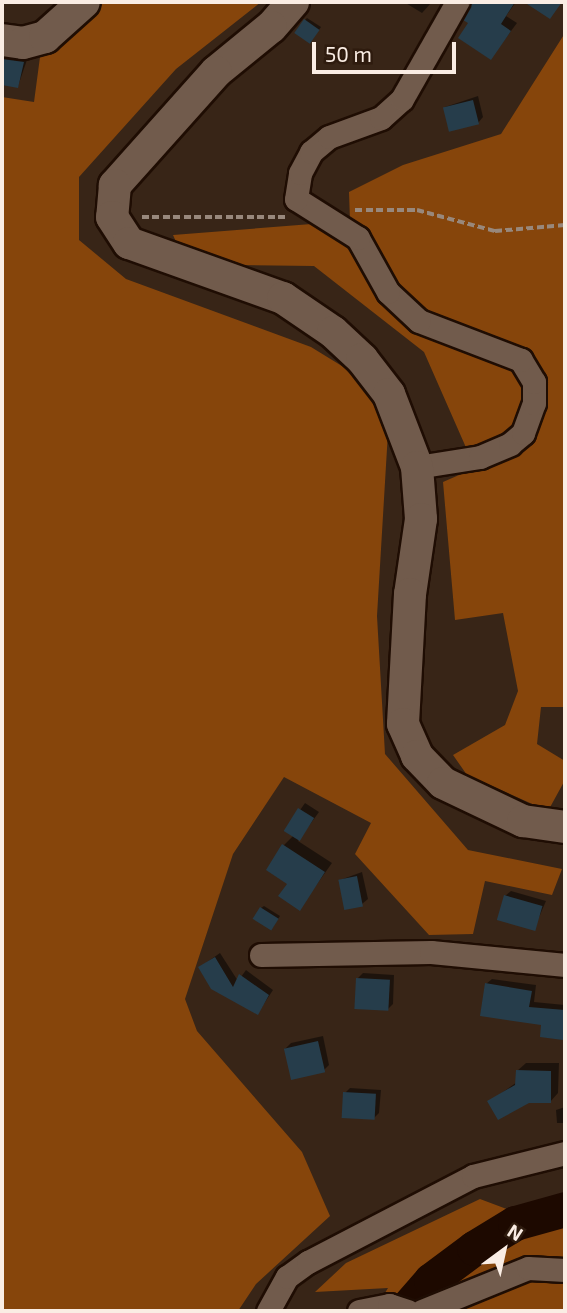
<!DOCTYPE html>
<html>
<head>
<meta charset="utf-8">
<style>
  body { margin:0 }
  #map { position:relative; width:567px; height:1313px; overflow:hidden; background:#382517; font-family:"Exo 2",sans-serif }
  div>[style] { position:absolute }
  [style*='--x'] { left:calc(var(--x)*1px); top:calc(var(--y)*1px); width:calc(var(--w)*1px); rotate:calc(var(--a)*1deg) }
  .forest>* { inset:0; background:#86450b }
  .shadow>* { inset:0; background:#0007 }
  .river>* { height:35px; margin:-17.5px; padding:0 17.5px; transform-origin:17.5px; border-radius:17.5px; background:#1d0900 }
  .building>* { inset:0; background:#263d4b; transform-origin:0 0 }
  .path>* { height:3.5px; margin-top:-1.75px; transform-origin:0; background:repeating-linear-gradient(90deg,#98887c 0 7px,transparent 0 10.5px) }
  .roads { filter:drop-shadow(2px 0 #1f0d03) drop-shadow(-2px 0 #1f0d03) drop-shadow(0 2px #1f0d03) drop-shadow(0 -2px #1f0d03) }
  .street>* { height:23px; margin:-11.5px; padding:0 11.5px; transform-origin:11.5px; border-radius:11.5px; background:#715b4c }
  .secondary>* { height:32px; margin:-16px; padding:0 16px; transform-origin:16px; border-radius:16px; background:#715b4c }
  span { translate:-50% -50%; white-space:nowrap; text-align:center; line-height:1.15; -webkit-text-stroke:6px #2e1b0e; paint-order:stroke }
  .frame { position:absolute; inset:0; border:4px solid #faede4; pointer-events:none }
  .north { position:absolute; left:469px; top:1215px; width:70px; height:70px; -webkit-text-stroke:5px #2e1b0e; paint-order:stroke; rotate:33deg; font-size:19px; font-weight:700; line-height:28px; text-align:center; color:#faede4 }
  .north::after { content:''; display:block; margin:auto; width:24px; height:32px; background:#faede4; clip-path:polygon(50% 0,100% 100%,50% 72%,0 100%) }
  .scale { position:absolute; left:312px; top:42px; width:144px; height:32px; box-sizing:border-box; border:4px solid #faede4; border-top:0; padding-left:9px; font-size:21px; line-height:24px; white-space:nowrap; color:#faede4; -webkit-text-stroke:5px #2e1b0e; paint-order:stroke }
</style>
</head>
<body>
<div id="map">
  <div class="forest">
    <i style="clip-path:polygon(101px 2px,261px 2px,176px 69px,79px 177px,79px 240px,126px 279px,311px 347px,363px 379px,388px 432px,377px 616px,385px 754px,468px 850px,562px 869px,552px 895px,485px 881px,473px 934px,429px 935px,355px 854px,371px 823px,284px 777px,233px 854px,185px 999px,197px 1031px,302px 1152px,330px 1216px,256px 1284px,238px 1311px,2px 1311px,2px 97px,34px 102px,40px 57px)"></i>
    <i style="clip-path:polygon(565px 33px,565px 707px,541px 707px,537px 744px,565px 761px,565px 780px,548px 811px,467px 775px,453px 755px,505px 725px,518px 691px,503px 613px,455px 620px,443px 482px,475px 468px,424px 352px,314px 266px,236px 265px,177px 244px,173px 235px,350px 221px,349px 192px,403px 165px,501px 134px)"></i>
    <i style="clip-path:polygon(480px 1199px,541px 1222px,565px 1219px,565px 1311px,374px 1311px,388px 1288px,315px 1292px,346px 1263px)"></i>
  </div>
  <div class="shadow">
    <i style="clip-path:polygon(404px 2px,432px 2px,422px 13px)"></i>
    <i style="clip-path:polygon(474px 2px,516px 2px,506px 16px,517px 23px,491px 58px,470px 23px)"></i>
    <i style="clip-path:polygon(307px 18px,321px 27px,312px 40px,305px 20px)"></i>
    <i style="clip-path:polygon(2px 51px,28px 57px,18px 86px,2px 83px)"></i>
    <i style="clip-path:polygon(478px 96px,483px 117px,478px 123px,445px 107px)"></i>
    <i style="clip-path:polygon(305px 803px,319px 812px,298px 841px,332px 863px,300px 908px,289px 883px,284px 845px,293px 836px,286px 830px)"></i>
    <i style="clip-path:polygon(362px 872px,368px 899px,362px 904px,340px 880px)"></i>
    <i style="clip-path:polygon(511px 891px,546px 901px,534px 929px,505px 896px)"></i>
    <i style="clip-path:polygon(264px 906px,280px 916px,273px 927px,261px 908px)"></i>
    <i style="clip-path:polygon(220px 953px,238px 981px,246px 970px,273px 990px,258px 1013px,200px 967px)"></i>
    <i style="clip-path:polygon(363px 973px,394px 975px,393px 1004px,387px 1010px,357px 979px)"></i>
    <i style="clip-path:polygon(492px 979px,536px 985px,534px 1002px,565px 1005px,565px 1035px,563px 1038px,486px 984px)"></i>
    <i style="clip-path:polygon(323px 1036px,329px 1065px,324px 1070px,285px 1049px,291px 1043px)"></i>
    <i style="clip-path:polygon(526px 1063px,559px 1063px,558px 1093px,550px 1102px,489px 1102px,517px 1082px,517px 1071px)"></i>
    <i style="clip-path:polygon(350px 1088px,381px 1090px,379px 1113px,374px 1118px,345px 1093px)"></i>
    <i style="clip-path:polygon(565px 1107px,565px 1123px,557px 1123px,556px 1110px)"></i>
  </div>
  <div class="river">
    <i style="--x:404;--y:1311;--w:41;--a:-48.9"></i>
    <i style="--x:431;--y:1280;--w:54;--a:-36.7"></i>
    <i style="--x:474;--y:1248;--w:48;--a:-31.4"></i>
    <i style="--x:515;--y:1223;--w:52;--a:-15.6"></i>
  </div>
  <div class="building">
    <i style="clip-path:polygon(471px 2px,515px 2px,501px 24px,511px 31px,491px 60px,458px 38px,468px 23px,463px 20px)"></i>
    <i style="clip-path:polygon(524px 2px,562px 2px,550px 19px)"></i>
    <i style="left:304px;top:19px;width:19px;height:17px;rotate:35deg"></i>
    <i style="clip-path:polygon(2px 59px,24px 62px,18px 88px,2px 85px)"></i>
    <i style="left:473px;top:100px;width:25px;height:31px;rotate:76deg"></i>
    <i style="left:298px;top:808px;width:19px;height:27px;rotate:32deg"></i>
    <i style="clip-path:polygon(282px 844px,325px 872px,300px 911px,278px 896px,287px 884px,266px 870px)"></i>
    <i style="left:357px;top:876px;width:31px;height:19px;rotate:79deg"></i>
    <i style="left:504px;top:895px;width:40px;height:26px;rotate:16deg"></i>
    <i style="left:260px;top:907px;width:22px;height:14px;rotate:32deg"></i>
    <i style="clip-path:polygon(215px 957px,233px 987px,239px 974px,269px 995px,258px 1015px,211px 989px,198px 967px)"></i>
    <i style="left:356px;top:978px;width:34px;height:31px;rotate:3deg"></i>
    <i style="clip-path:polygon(485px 983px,532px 991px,529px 1007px,565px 1010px,563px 1040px,540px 1037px,541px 1025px,480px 1016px)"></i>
    <i style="left:318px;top:1041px;width:32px;height:35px;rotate:77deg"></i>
    <i style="clip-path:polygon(516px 1070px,551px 1071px,551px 1103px,529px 1103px,498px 1120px,487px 1101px,515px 1085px)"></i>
    <i style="left:343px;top:1092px;width:33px;height:26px;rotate:3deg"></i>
  </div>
  <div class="path">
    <i style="--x:355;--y:210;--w:62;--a:0"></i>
    <i style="--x:417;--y:210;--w:81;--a:15.1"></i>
    <i style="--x:495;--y:231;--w:70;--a:-4.9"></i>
    <i style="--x:142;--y:217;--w:143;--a:0"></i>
  </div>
  <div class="roads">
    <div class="street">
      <i style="--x:417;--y:467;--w:64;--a:-9"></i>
      <i style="--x:480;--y:457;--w:33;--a:-23"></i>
      <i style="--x:510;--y:444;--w:17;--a:-40"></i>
      <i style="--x:523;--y:433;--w:32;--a:-70"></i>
      <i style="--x:534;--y:403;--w:21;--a:-90"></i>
      <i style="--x:534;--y:382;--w:26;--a:-121"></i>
      <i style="--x:521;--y:360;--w:109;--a:-159.1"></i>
      <i style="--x:419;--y:321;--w:42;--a:-136.9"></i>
      <i style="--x:388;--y:292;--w:62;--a:-119.1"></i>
      <i style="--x:358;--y:238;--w:73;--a:-147.8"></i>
      <i style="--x:296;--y:199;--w:26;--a:-81"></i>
      <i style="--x:300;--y:173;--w:24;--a:-62"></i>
      <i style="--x:311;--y:152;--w:23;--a:-40"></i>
      <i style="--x:329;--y:137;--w:55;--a:-20.1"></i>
      <i style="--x:381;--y:118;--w:28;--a:-42"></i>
      <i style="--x:402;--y:99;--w:112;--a:-60.4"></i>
      <i style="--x:261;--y:955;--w:170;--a:-1"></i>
      <i style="--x:431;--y:952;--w:135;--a:5.5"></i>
      <i style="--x:268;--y:1311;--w:39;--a:-61"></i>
      <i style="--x:287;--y:1277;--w:26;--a:-36"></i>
      <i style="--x:308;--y:1262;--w:186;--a:-27.5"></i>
      <i style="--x:473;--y:1176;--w:95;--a:-14"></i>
      <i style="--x:359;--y:1311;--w:31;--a:-11"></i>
      <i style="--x:389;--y:1305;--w:20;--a:18"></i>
      <i style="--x:422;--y:1311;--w:114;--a:-22.1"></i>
      <i style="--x:528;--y:1268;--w:37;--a:3"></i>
    </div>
    <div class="secondary">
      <i style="--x:293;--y:2;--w:33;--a:131"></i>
      <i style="--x:271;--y:27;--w:71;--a:140.7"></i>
      <i style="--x:216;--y:72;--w:152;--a:131.8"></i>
      <i style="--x:115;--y:185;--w:32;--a:95"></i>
      <i style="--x:112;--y:217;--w:31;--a:57"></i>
      <i style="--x:129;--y:243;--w:164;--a:19.7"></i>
      <i style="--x:283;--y:298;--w:60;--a:34.2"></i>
      <i style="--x:333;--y:332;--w:40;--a:43"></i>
      <i style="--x:362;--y:359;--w:44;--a:52.4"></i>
      <i style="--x:389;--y:394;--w:78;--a:69"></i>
      <i style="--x:417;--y:467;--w:52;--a:85.6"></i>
      <i style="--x:421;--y:519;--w:76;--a:98.3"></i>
      <i style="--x:410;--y:594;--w:130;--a:93.1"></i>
      <i style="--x:403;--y:724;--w:35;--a:66"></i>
      <i style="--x:417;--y:756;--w:37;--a:46"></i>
      <i style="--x:443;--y:783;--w:89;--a:25.4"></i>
      <i style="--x:523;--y:821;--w:42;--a:8.1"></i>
      <i style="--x:2;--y:40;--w:21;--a:8"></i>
      <i style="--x:23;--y:43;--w:23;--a:-15"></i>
      <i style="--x:45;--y:37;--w:52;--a:-41.9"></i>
    </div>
  </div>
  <div class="frame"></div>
  <div class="north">N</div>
  <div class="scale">50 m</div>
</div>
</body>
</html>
